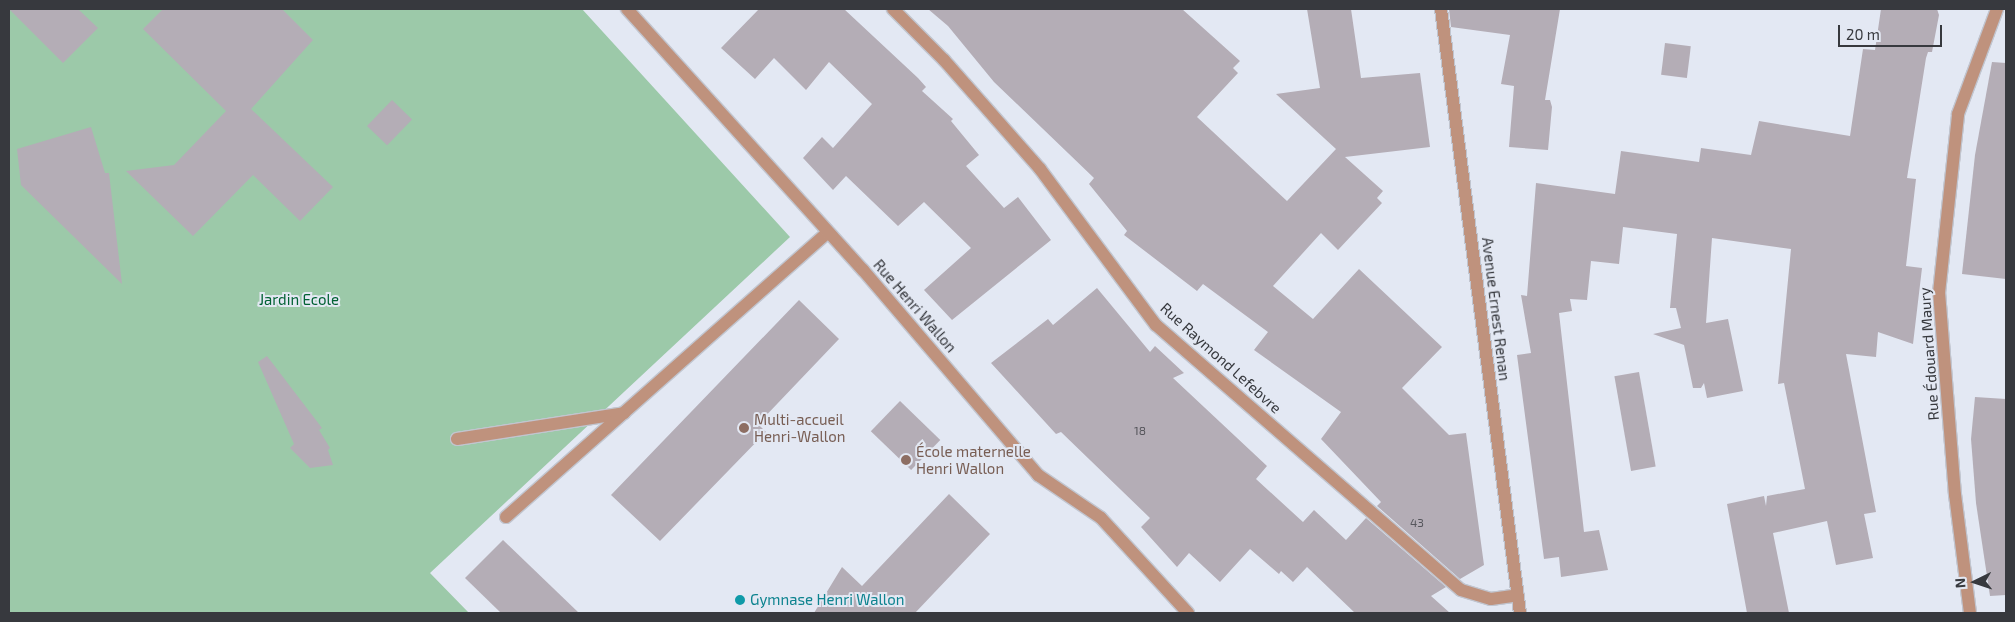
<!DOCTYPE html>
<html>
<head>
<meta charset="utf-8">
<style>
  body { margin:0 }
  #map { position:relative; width:2015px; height:622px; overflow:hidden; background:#e3e8f3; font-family:"Exo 2",sans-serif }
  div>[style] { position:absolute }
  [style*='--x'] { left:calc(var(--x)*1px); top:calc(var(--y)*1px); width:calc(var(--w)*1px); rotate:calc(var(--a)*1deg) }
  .green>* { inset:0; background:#9cc9a9 }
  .building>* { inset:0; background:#b4adb6; transform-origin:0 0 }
  .roads { filter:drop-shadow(1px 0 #c1c5cf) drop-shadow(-1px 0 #c1c5cf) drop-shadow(0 1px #c1c5cf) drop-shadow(0 -1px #c1c5cf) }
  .service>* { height:12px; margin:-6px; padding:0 6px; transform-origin:6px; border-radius:6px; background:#bf927d }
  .minor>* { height:12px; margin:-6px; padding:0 6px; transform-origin:6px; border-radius:6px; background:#bf927d }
  .tertiary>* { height:12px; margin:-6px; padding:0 6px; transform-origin:6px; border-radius:6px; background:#bf927d }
  .dots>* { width:14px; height:14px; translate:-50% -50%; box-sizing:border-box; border:2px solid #e3e8f3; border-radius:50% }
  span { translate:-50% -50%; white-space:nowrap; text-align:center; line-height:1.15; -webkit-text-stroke:4px #e3e8f3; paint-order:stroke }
  .number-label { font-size:12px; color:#56565c }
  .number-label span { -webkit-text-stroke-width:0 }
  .park-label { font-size:15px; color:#006133 }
  .street-label { font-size:15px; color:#37393e }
  .education-label { font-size:15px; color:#785e54 }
  .left { translate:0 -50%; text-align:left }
  .culture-label { font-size:15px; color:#0d838f }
  .frame { position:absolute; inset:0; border:10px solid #37393e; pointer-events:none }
  .north { position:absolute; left:1950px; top:557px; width:50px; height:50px; -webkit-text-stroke:4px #e3e8f3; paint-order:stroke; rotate:266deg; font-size:14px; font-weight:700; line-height:20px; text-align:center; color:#37393e }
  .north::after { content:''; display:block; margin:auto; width:18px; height:22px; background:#37393e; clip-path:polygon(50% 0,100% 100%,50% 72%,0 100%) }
  .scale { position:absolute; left:1838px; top:25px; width:104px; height:22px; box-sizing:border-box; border:2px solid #37393e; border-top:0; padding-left:6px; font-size:15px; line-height:18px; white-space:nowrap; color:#37393e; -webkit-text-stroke:4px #e3e8f3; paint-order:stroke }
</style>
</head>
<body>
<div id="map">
  <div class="green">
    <i style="clip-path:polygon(9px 9px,582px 9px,790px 237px,430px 573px,469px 613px,9px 613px)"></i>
  </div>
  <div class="building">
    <i style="clip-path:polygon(9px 9px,78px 9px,98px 28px,63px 63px)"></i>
    <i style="clip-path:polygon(163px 9px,282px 9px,313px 40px,251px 109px,333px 187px,300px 221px,253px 175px,193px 236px,126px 171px,174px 165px,226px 111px,143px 29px)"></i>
    <i style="clip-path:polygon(759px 9px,844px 9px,918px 78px,926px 87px,922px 91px,953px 119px,951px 121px,979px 155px,966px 166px,1004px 208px,1018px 197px,1051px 240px,952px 320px,924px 290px,971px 248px,924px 202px,898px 226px,846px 176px,833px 190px,803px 158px,822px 137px,833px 148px,872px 104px,829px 62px,806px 90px,774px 58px,755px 79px,721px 48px)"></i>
    <i style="clip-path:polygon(928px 9px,1182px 9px,1240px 61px,1233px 68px,1238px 73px,1197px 117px,1287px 201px,1336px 149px,1276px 94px,1320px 88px,1307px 9px,1351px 9px,1361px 78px,1420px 73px,1430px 147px,1345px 157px,1383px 191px,1377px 198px,1382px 203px,1338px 250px,1321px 233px,1273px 286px,1313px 319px,1359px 269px,1442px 347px,1402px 388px,1449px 435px,1466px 433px,1484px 565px,1460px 579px,1377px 506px,1381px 502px,1321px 439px,1341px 412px,1254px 350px,1268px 332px,1203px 284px,1197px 291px,1124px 235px,1127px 231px,1089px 184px,1094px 178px,994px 82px,948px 26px)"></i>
    <i style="clip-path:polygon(1449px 9px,1560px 9px,1545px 100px,1550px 100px,1552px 107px,1548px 150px,1509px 147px,1514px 86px,1501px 84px,1510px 35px,1451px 27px)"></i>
    <i style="clip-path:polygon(1881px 9px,1937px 9px,1939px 15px,1932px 52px,1928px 52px,1926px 58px,1907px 178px,1916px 179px,1906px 266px,1922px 268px,1913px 344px,1878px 332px,1876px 357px,1846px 354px,1876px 512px,1864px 514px,1873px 558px,1836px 565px,1827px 521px,1773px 533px,1789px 613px,1747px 613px,1727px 504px,1764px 496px,1766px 506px,1767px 496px,1805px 489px,1784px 383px,1778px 384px,1791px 249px,1712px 238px,1706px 323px,1728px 319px,1743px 391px,1707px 398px,1704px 383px,1701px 388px,1693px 388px,1684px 345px,1653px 334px,1681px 328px,1676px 308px,1670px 308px,1677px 234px,1623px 227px,1619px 264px,1591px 261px,1587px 300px,1570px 299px,1572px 311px,1559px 313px,1584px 532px,1599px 530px,1608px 570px,1561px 577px,1559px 557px,1544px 559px,1517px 355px,1531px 353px,1521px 295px,1527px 296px,1536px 183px,1615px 194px,1621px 151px,1699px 162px,1701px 148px,1751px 155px,1759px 121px,1850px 136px,1863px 49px,1875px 50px)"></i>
    <i style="left:1665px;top:43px;width:26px;height:32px;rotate:7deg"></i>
    <i style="clip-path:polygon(1992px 62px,2006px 63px,2006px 279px,1962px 274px,1975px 155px)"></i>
    <i style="left:392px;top:100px;width:28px;height:36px;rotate:44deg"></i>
    <i style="clip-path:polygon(91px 127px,105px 173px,109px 173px,122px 284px,21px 185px,17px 149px)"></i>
    <i style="clip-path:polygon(1097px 288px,1150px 352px,1155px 346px,1184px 373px,1173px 378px,1267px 466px,1256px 479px,1303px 522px,1314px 510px,1346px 540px,1366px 518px,1446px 587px,1431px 596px,1450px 613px,1355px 613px,1307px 567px,1293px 582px,1281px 571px,1279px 574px,1250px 549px,1220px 582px,1189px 553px,1177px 567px,1141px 527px,1150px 518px,1061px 432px,1056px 434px,991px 363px,1048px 319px,1053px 325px)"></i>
    <i style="clip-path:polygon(799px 300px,839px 339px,758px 424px,766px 432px,660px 541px,611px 495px)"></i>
    <i style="clip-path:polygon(267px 356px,322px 428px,319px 430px,330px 448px,328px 450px,333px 465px,310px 468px,290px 448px,294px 444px,258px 362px)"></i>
    <i style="left:1639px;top:372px;width:96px;height:25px;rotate:80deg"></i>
    <i style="clip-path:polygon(1975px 397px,2006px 399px,2006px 595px,1990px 596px,1976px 503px,1971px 439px)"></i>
    <i style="left:900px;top:401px;width:56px;height:42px;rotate:44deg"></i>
    <i style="clip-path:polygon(949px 494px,990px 534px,915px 613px,814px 613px,842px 567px,862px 586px)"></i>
    <i style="clip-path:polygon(503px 540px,579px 613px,501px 613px,465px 578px)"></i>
  </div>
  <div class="roads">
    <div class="service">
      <i style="--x:457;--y:439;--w:169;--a:-8.8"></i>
      <i style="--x:506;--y:517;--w:429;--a:-41.5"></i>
    </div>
    <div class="minor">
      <i style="--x:627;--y:9;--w:352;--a:47.9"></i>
      <i style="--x:863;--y:270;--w:270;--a:49.5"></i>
      <i style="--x:1038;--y:475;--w:76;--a:34.3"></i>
      <i style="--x:1101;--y:518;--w:129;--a:47.5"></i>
      <i style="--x:893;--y:9;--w:72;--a:45"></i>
      <i style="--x:944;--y:60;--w:145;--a:48.6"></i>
      <i style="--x:1040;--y:169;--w:194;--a:53.4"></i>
      <i style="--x:1156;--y:325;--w:404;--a:41"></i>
      <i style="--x:1461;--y:590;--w:31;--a:17"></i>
      <i style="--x:1491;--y:599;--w:27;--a:-8"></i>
      <i style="--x:1970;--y:613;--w:119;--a:-97.2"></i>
      <i style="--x:1955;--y:495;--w:203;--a:-94.5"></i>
      <i style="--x:1939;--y:293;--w:180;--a:-83.9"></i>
      <i style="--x:1958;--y:114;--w:112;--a:-69.6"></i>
    </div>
    <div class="tertiary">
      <i style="--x:1441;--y:9;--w:609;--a:82.55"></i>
    </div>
  </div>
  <div class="dots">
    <i style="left:744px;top:428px;background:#8d6e63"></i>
    <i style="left:906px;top:460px;background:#8d6e63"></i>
    <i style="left:740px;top:600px;background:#0f9aa8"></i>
  </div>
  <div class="number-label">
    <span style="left:1140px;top:431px">18</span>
    <span style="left:1417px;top:523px">43</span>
  </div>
  <div class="park-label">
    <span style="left:299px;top:300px">Jardin Ecole</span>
  </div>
  <div class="street-label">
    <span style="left:915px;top:306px;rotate:49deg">Rue Henri Wallon</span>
    <span style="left:1496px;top:309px;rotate:83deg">Avenue Ernest Renan</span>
    <span style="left:1929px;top:354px;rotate:-94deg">Rue Édouard Maury</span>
    <span style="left:1221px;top:358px;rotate:42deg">Rue Raymond Lefebvre</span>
  </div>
  <div class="education-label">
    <span class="left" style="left:754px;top:428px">Multi-accueil<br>Henri-Wallon</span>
    <span class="left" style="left:916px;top:460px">École maternelle<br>Henri Wallon</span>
  </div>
  <div class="culture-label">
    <span class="left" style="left:750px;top:600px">Gymnase Henri Wallon</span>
  </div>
  <div class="frame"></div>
  <div class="north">N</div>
  <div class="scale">20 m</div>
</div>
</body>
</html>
